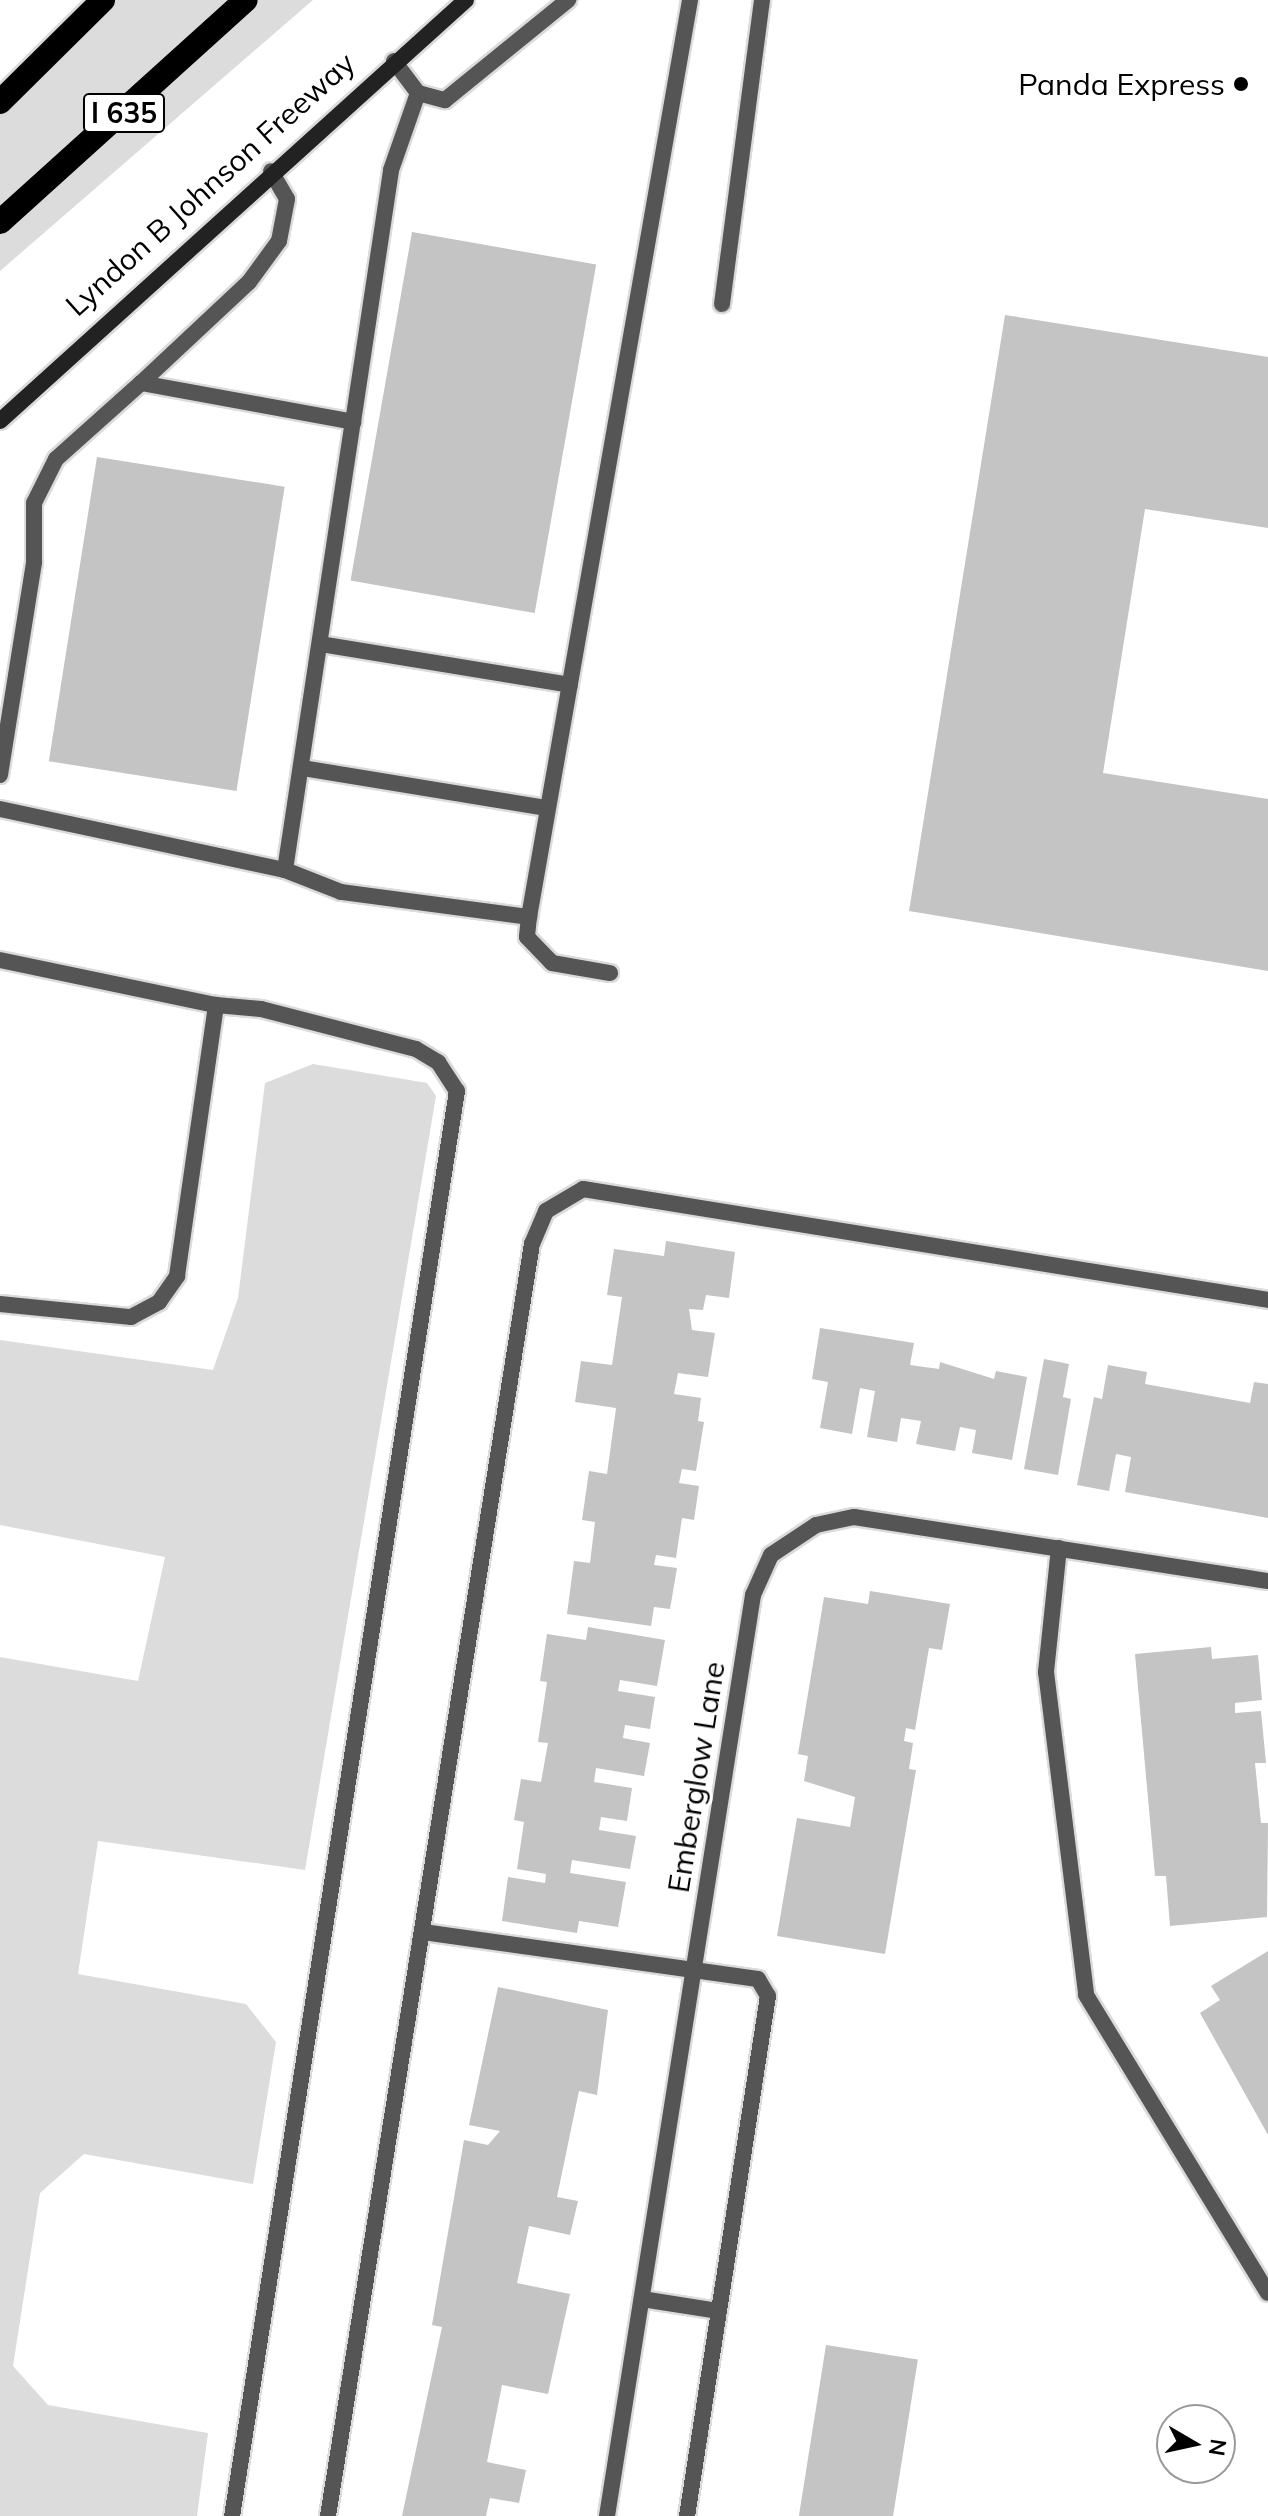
<!DOCTYPE html>
<html>
<head>
<meta charset="utf-8">
<style>
  body { margin:0 }
  #map { position:relative; width:1268px; height:2516px; overflow:hidden; background:#fff; font-family:Mulish,sans-serif }
  div>[style] { position:absolute }
  [style*='--x'] { left:calc(var(--x)*1px); top:calc(var(--y)*1px); width:calc(var(--w)*1px); rotate:calc(var(--a)*1deg) }
  .green>* { inset:0; background:#dcdcdc }
  .building>* { inset:0; background:#c4c4c4; transform-origin:0 0 }
  .roads { filter:drop-shadow(2px 0 #dbdbdb) drop-shadow(-2px 0 #dbdbdb) drop-shadow(0 2px #dbdbdb) drop-shadow(0 -2px #dbdbdb) }
  .service>* { height:16px; margin:-8px; padding:0 8px; transform-origin:8px; border-radius:8px; background:#555 }
  .pedestrian>* { height:16px; margin:-8px; padding:0 8px; transform-origin:8px; border-radius:8px; background:#555 }
  .minor>* { height:16px; margin:-8px; padding:0 8px; transform-origin:8px; border-radius:8px; background:#555 }
  .secondary>* { height:16px; margin:-8px; padding:0 8px; transform-origin:8px; border-radius:8px; background:#222 }
  .motorway>* { height:24px; margin:-12px; padding:0 12px; transform-origin:12px; border-radius:12px; background:#000 }
  .dots>* { width:22px; height:22px; translate:-50% -50%; box-sizing:border-box; border:4px solid #fff; border-radius:50% }
  span { translate:-50% -50%; white-space:nowrap; text-align:center; line-height:1.15; -webkit-text-stroke:6px #fff; paint-order:stroke }
  .shield-label span { padding:2px 6px; background:#fff; border:2px solid; border-radius:6px; -webkit-text-stroke-width:0 }
  .shield-label { font-size:28px; color:#000; font-weight:700 }
  .poi-label { font-size:30px; color:#000 }
  .right { translate:-100% -50%; text-align:right }
  .street-label { font-size:30px; color:#000 }
  .north { position:absolute; left:1156px; top:2404px; width:80px; height:80px; box-sizing:border-box; background:#fff; border:2px solid #999; border-radius:50%; rotate:99deg; font-size:22px; font-weight:700; line-height:32px; text-align:center; color:#000 }
  .north::after { content:''; display:block; margin:auto; width:28px; height:36px; background:#000; clip-path:polygon(50% 0,100% 100%,50% 72%,0 100%) }
</style>
</head>
<body>
<div id="map">
  <div class="green">
    <i style="clip-path:polygon(107px 0,313px 0,0 271px,0 96px)"></i>
    <i style="clip-path:polygon(313px 1064px,427px 1083px,436px 1096px,305px 1870px,98px 1841px,78px 1974px,246px 2004px,276px 2042px,253px 2184px,84px 2154px,40px 2193px,13px 2366px,48px 2405px,208px 2433px,197px 2516px,0 2516px,0 1657px,138px 1681px,165px 1557px,0 1525px,0 1340px,213px 1370px,238px 1298px,265px 1083px)"></i>
  </div>
  <div class="building">
    <i style="left:412px;top:232px;width:187px;height:354px;rotate:10deg"></i>
    <i style="clip-path:polygon(1005px 315px,1268px 357px,1268px 528px,1145px 509px,1103px 773px,1268px 799px,1268px 971px,909px 911px)"></i>
    <i style="left:97px;top:457px;width:190px;height:308px;rotate:9deg"></i>
    <i style="clip-path:polygon(666px 1241px,735px 1252px,729px 1298px,706px 1295px,703px 1310px,689px 1309px,692px 1330px,715px 1333px,708px 1377px,678px 1373px,674px 1394px,701px 1398px,698px 1421px,704px 1422px,696px 1471px,682px 1469px,679px 1483px,699px 1486px,694px 1520px,682px 1518px,676px 1558px,656px 1555px,654px 1565px,677px 1568px,670px 1609px,654px 1607px,651px 1626px,567px 1614px,574px 1561px,590px 1563px,595px 1522px,582px 1520px,589px 1471px,607px 1474px,616px 1408px,575px 1402px,581px 1361px,612px 1365px,622px 1297px,607px 1295px,614px 1249px,664px 1256px)"></i>
    <i style="clip-path:polygon(820px 1328px,914px 1343px,910px 1365px,939px 1369px,940px 1362px,994px 1379px,996px 1371px,1027px 1377px,1012px 1460px,972px 1453px,976px 1430px,960px 1427px,955px 1451px,916px 1444px,921px 1421px,901px 1418px,897px 1442px,867px 1437px,875px 1391px,860px 1388px,852px 1434px,820px 1428px,828px 1382px,812px 1379px)"></i>
    <i style="clip-path:polygon(1044px 1359px,1069px 1364px,1063px 1397px,1071px 1399px,1058px 1475px,1024px 1469px)"></i>
    <i style="clip-path:polygon(1108px 1365px,1147px 1372px,1145px 1384px,1250px 1403px,1254px 1382px,1268px 1384px,1268px 1518px,1125px 1492px,1131px 1457px,1116px 1454px,1109px 1491px,1077px 1485px,1094px 1397px,1102px 1399px)"></i>
    <i style="clip-path:polygon(870px 1591px,950px 1604px,942px 1650px,929px 1648px,915px 1730px,906px 1728px,904px 1741px,913px 1743px,909px 1769px,916px 1770px,885px 1954px,777px 1936px,797px 1818px,850px 1827px,855px 1797px,804px 1781px,808px 1756px,798px 1754px,824px 1597px,868px 1604px)"></i>
    <i style="clip-path:polygon(588px 1627px,665px 1640px,657px 1686px,620px 1680px,618px 1691px,655px 1697px,650px 1729px,625px 1725px,623px 1738px,650px 1743px,644px 1776px,596px 1768px,594px 1782px,632px 1788px,627px 1821px,601px 1817px,599px 1830px,636px 1836px,630px 1869px,572px 1860px,570px 1873px,626px 1882px,618px 1927px,579px 1921px,577px 1933px,502px 1921px,508px 1877px,545px 1883px,546px 1874px,517px 1869px,524px 1822px,514px 1820px,521px 1779px,541px 1782px,548px 1743px,538px 1742px,547px 1682px,540px 1681px,547px 1634px,586px 1640px)"></i>
    <i style="clip-path:polygon(1211px 1647px,1212px 1659px,1258px 1655px,1262px 1700px,1235px 1703px,1235px 1713px,1261px 1711px,1266px 1763px,1255px 1763px,1261px 1823px,1268px 1823px,1267px 1917px,1170px 1926px,1166px 1876px,1155px 1876px,1135px 1654px)"></i>
    <i style="clip-path:polygon(1268px 1951px,1268px 2135px,1200px 2013px,1220px 2000px,1211px 1986px)"></i>
    <i style="clip-path:polygon(498px 1987px,608px 2010px,597px 2095px,579px 2091px,557px 2197px,578px 2201px,570px 2235px,529px 2226px,517px 2283px,570px 2294px,548px 2394px,502px 2385px,487px 2462px,526px 2470px,519px 2503px,490px 2498px,486px 2516px,402px 2516px,442px 2327px,432px 2325px,464px 2140px,488px 2145px,500px 2131px,469px 2125px)"></i>
    <i style="left:826px;top:2345px;width:93px;height:173px;rotate:9deg"></i>
  </div>
  <div class="roads">
    <div class="service">
      <i style="--x:418;--y:93;--w:28;--a:15"></i>
      <i style="--x:445;--y:100;--w:159;--a:-39.1"></i>
      <i style="--x:722;--y:304;--w:307;--a:-82.5"></i>
      <i style="--x:320;--y:644;--w:253;--a:9.3"></i>
      <i style="--x:302;--y:768;--w:248;--a:9.3"></i>
      <i style="--x:0;--y:775;--w:216;--a:-80.9"></i>
      <i style="--x:34;--y:562;--w:59;--a:-90"></i>
      <i style="--x:34;--y:503;--w:49;--a:-63.4"></i>
      <i style="--x:56;--y:459;--w:114;--a:-41.8"></i>
      <i style="--x:141;--y:383;--w:216;--a:10.4"></i>
      <i style="--x:353;--y:422;--w:255;--a:-81.4"></i>
      <i style="--x:391;--y:170;--w:82;--a:-70.7"></i>
      <i style="--x:418;--y:93;--w:40;--a:-127"></i>
      <i style="--x:0;--y:809;--w:291;--a:12.1"></i>
      <i style="--x:285;--y:870;--w:60;--a:21.4"></i>
      <i style="--x:341;--y:892;--w:190;--a:7.6"></i>
      <i style="--x:529;--y:917;--w:931;--a:-80.04"></i>
      <i style="--x:285;--y:870;--w:453;--a:-81.4"></i>
      <i style="--x:529;--y:917;--w:20;--a:96"></i>
      <i style="--x:527;--y:937;--w:36;--a:46"></i>
      <i style="--x:552;--y:963;--w:59;--a:9.8"></i>
      <i style="--x:0;--y:960;--w:221;--a:11.8"></i>
      <i style="--x:0;--y:1304;--w:132;--a:5.7"></i>
      <i style="--x:131;--y:1317;--w:32;--a:-28"></i>
      <i style="--x:159;--y:1302;--w:32;--a:-55"></i>
      <i style="--x:177;--y:1276;--w:274;--a:-81.8"></i>
      <i style="--x:216;--y:1005;--w:45;--a:5.1"></i>
      <i style="--x:261;--y:1009;--w:160;--a:14.5"></i>
      <i style="--x:416;--y:1049;--w:26;--a:31"></i>
      <i style="--x:438;--y:1062;--w:35;--a:57"></i>
      <i style="--x:457;--y:1091;--w:1443;--a:98.97"></i>
      <i style="--x:1059;--y:1548;--w:125;--a:96"></i>
      <i style="--x:1046;--y:1672;--w:325;--a:82.9"></i>
      <i style="--x:1086;--y:1995;--w:349;--a:58.6"></i>
      <i style="--x:423;--y:1932;--w:338;--a:8"></i>
      <i style="--x:758;--y:1979;--w:20;--a:60"></i>
      <i style="--x:768;--y:1996;--w:526;--a:98.85"></i>
      <i style="--x:642;--y:2299;--w:78;--a:8.9"></i>
      <i style="--x:328;--y:2516;--w:1288;--a:-80.89"></i>
      <i style="--x:532;--y:1244;--w:36;--a:-67"></i>
      <i style="--x:546;--y:1211;--w:43;--a:-30.7"></i>
      <i style="--x:583;--y:1189;--w:694;--a:9.2"></i>
    </div>
    <div class="pedestrian">
      <i style="--x:141;--y:383;--w:148;--a:-43.1"></i>
      <i style="--x:249;--y:282;--w:51;--a:-53.8"></i>
      <i style="--x:279;--y:241;--w:43;--a:-79.2"></i>
      <i style="--x:287;--y:199;--w:32;--a:-120"></i>
    </div>
    <div class="minor">
      <i style="--x:607;--y:2516;--w:933;--a:-80.99"></i>
      <i style="--x:753;--y:1595;--w:44;--a:-65.8"></i>
      <i style="--x:771;--y:1555;--w:54;--a:-33.7"></i>
      <i style="--x:816;--y:1525;--w:39;--a:-12"></i>
      <i style="--x:854;--y:1517;--w:419;--a:8.8"></i>
    </div>
    <div class="secondary">
      <i style="--x:0;--y:421;--w:628;--a:-42.1"></i>
    </div>
    <div class="motorway">
      <i style="--x:0;--y:102;--w:145;--a:-44.7"></i>
      <i style="--x:0;--y:222;--w:331;--a:-42.1"></i>
    </div>
  </div>
  <div class="dots">
    <i style="left:1241px;top:84px;background:#000"></i>
  </div>
  <div class="shield-label">
    <span style="left:124px;top:113px">I 635</span>
  </div>
  <div class="poi-label">
    <span class="right" style="left:1225px;top:84px">Panda Express</span>
  </div>
  <div class="street-label">
    <span style="left:210px;top:184px;rotate:-42deg">Lyndon B Johnson Freeway</span>
    <span style="left:696px;top:1777px;rotate:-81deg">Emberglow Lane</span>
  </div>
  <div class="north">N</div>
</div>
</body>
</html>
